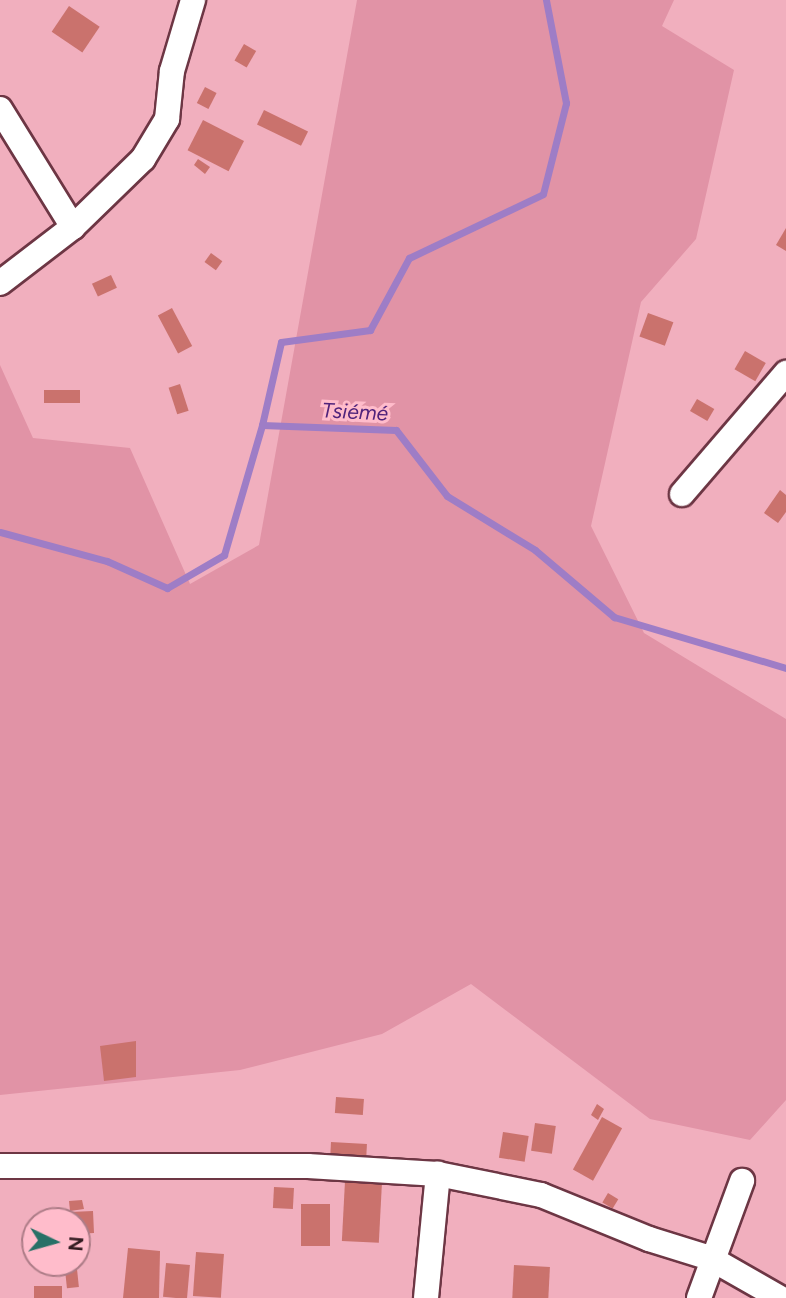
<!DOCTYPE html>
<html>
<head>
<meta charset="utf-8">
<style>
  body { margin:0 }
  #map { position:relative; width:786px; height:1298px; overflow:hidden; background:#f1afbe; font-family:Figtree,sans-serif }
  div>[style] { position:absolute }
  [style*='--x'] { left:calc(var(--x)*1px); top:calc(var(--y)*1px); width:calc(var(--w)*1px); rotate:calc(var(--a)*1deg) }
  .green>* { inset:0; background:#e193a6 }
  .stream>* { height:7px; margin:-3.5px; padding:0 3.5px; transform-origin:3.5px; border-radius:3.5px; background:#9e7dc6 }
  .building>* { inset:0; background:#ca726d; transform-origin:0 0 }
  .roads { filter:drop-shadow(2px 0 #6d3644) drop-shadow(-2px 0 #6d3644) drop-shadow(0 2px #6d3644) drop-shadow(0 -2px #6d3644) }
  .minor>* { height:24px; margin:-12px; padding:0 12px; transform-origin:12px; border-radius:12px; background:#fff }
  span { translate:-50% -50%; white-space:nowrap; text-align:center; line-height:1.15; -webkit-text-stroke:6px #ffbccb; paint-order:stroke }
  .water-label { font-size:21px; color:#51237b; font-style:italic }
  .north { position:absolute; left:21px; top:1207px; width:70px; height:70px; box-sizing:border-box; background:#ffbccb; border:2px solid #ad7c87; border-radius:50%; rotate:95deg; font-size:19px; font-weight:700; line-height:28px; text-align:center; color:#331b21 }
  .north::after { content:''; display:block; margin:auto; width:24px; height:32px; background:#287067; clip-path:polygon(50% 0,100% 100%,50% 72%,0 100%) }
</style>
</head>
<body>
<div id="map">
  <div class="green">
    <i style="clip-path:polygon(357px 0,674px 0,662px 26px,734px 70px,696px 239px,641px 302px,591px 526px,644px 633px,786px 719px,786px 1100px,750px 1140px,650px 1119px,471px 984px,382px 1034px,240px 1070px,0 1095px,0 365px,33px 438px,130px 448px,190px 584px,259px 545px)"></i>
  </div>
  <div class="stream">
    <i style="--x:262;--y:425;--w:85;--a:-77.1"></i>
    <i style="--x:281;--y:342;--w:90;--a:-7.7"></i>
    <i style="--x:370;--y:330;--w:82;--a:-61.6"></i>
    <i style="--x:409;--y:258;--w:148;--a:-25.5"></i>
    <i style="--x:543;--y:194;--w:94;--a:-75.8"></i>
    <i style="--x:566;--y:103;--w:105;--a:-101"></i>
    <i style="--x:0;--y:532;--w:111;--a:15.2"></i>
    <i style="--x:107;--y:561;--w:66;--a:24.2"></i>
    <i style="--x:167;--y:588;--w:66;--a:-30.1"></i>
    <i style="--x:224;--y:555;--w:135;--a:-73.7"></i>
    <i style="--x:262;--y:425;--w:134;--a:2.1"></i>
    <i style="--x:396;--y:430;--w:83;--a:52.3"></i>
    <i style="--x:447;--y:496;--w:103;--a:31.5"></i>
    <i style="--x:535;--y:550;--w:104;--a:40.3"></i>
    <i style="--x:614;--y:617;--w:179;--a:16.5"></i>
  </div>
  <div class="building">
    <i style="left:69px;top:6px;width:37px;height:31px;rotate:34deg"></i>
    <i style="left:244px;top:44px;width:14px;height:19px;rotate:30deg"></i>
    <i style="left:205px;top:87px;width:13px;height:18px;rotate:27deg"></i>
    <i style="left:264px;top:110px;width:49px;height:16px;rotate:26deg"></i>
    <i style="left:203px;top:120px;width:46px;height:34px;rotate:27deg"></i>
    <i style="clip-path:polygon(198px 159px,210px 167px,205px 174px,194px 165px)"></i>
    <i style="clip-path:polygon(786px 228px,786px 251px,776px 245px)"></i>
    <i style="left:211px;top:253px;width:14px;height:11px;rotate:36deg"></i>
    <i style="left:111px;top:275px;width:14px;height:21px;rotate:65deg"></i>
    <i style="left:172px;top:308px;width:43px;height:16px;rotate:62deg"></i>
    <i style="left:648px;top:313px;width:27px;height:25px;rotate:20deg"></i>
    <i style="left:745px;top:351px;width:24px;height:21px;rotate:30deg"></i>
    <i style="left:180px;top:384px;width:28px;height:12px;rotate:72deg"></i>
    <i style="left:80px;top:390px;width:13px;height:36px;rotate:90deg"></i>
    <i style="left:697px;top:399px;width:20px;height:14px;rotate:30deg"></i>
    <i style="clip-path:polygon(780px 490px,786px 495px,786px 512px,778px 523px,764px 513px)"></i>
    <i style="clip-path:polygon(136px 1041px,136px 1077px,104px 1081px,100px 1046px)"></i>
    <i style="left:336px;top:1097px;width:28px;height:16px;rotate:4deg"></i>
    <i style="clip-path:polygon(597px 1104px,604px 1109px,598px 1120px,591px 1115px)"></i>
    <i style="left:602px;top:1117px;width:23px;height:60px;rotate:29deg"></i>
    <i style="left:535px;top:1123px;width:21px;height:28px;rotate:8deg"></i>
    <i style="left:503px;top:1132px;width:26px;height:26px;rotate:9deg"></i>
    <i style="left:331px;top:1142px;width:36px;height:19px;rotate:3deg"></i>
    <i style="left:345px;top:1181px;width:37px;height:60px;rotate:3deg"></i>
    <i style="left:274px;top:1187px;width:20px;height:21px;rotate:3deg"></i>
    <i style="left:608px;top:1193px;width:12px;height:11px;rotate:31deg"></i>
    <i style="clip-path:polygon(82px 1200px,84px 1209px,70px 1211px,69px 1201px)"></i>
    <i style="left:301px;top:1204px;width:29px;height:42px"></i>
    <i style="clip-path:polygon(93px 1211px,94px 1233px,77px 1234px,77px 1221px,71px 1221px,70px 1212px)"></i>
    <i style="clip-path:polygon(128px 1248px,160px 1251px,159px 1298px,123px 1298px)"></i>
    <i style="left:196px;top:1252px;width:28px;height:44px;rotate:4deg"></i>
    <i style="left:166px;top:1263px;width:24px;height:34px;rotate:5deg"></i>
    <i style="left:514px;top:1265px;width:36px;height:33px;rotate:3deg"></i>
    <i style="left:77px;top:1269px;width:18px;height:12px;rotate:84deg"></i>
    <i style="left:62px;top:1286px;width:12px;height:28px;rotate:90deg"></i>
  </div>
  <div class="roads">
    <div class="minor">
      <i style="--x:0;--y:109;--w:139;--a:58.3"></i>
      <i style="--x:0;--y:283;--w:92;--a:-37.5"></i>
      <i style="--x:73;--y:227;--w:98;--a:-44.2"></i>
      <i style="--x:143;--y:159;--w:47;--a:-59"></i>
      <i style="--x:167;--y:119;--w:48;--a:-84.1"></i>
      <i style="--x:172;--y:71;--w:74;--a:-73.5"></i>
      <i style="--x:682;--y:494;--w:160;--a:-49.3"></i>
      <i style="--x:0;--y:1166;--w:308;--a:0"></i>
      <i style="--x:308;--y:1166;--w:130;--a:3.5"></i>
      <i style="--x:438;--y:1174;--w:105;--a:11.5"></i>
      <i style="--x:541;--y:1195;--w:117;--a:22.2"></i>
      <i style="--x:649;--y:1239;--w:64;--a:17.3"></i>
      <i style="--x:710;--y:1258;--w:81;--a:29.7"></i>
      <i style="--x:426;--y:1298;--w:125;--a:-84.5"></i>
      <i style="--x:699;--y:1298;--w:125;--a:-69.8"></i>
    </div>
  </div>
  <div class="water-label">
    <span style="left:355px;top:412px;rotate:3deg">Tsiémé</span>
  </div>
  <div class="north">N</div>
</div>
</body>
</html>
